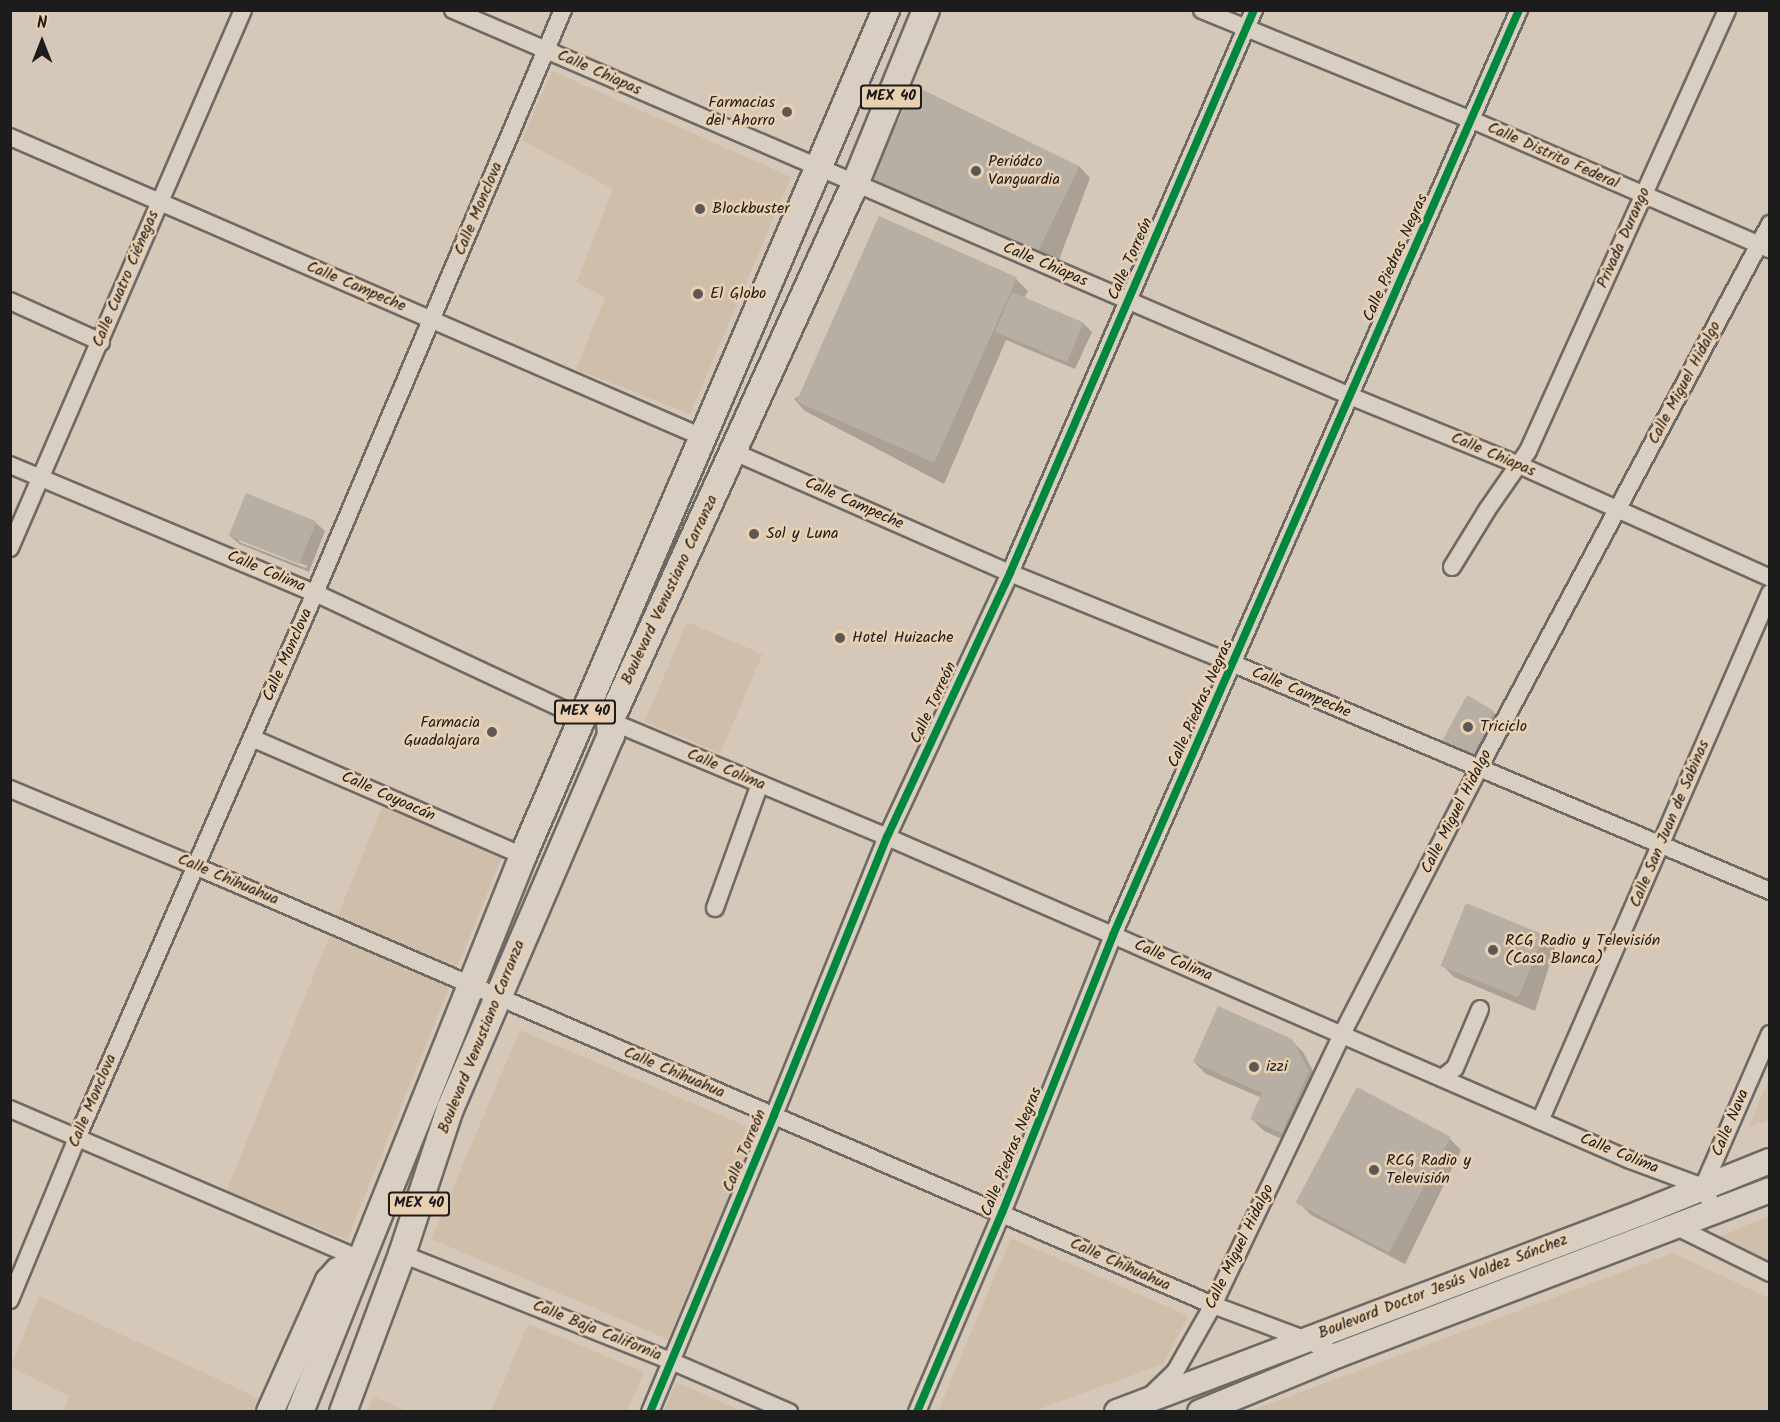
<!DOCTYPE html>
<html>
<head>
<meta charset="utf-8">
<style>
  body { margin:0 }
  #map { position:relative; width:1780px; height:1422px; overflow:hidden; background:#d5c8b9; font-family:Kalam,sans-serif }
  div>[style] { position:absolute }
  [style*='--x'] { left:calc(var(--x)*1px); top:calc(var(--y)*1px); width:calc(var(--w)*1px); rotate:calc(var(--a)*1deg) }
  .built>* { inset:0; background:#cfbea9; transform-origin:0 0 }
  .shadow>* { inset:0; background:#0003 }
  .building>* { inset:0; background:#b8afa4; transform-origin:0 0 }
  .roads { filter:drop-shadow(2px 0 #6f6963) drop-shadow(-2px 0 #6f6963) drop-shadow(0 2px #6f6963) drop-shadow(0 -2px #6f6963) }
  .minor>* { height:16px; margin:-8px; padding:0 8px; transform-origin:8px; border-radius:8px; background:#d8cec2 }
  .secondary>* { height:24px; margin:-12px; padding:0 12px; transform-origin:12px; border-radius:12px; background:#d8cec2 }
  .primary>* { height:26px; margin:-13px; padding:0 13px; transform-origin:13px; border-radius:13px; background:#d8cec2 }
  .cycleway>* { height:8px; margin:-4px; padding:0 4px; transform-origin:4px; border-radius:4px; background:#00873e }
  .dots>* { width:16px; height:16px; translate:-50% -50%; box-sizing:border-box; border:3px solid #ead0b2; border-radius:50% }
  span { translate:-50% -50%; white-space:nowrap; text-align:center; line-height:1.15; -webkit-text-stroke:5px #ead0b2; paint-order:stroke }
  .shield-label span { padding:2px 4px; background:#ead0b2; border:2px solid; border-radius:4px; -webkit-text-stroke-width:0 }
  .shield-label { font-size:15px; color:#1c1c1c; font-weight:700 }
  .street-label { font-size:16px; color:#1c1c1c }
  .poi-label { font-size:16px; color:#1c1c1c }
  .right { translate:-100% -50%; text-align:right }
  .left { translate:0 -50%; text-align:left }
  .frame { position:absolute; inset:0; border:12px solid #1c1c1c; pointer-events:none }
  .north { position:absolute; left:12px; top:12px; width:60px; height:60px; -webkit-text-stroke:4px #ead0b2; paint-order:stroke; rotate:0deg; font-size:16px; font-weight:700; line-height:24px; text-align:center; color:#1c1c1c }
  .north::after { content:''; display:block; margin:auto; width:21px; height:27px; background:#1c1c1c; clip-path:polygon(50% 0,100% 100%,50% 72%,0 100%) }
</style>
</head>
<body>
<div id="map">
  <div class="built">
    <i style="clip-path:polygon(552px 71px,791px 177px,690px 414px,576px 369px,605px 298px,577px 282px,613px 189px,522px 140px)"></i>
    <i style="left:687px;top:622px;width:82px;height:108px;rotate:23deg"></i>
    <i style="left:387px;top:794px;width:130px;height:428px;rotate:22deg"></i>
    <i style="left:520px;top:1030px;width:257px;height:227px;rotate:23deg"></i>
    <i style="clip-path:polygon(1769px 1078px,1769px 1120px,1749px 1127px)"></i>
    <i style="clip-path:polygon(1769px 1216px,1769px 1264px,1716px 1238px)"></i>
    <i style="clip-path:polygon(1011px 1238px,1188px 1316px,1163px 1364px,1034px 1411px,938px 1411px)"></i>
    <i style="clip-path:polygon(1673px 1253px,1769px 1298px,1769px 1411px,1250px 1411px)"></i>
    <i style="clip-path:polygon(39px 1296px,258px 1398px,253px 1411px,63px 1411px,69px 1396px,11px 1367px)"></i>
    <i style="clip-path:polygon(528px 1324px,644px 1372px,627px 1411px,491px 1411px)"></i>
    <i style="clip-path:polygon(676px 1382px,742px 1411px,664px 1411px)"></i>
    <i style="clip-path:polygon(374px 1397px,407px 1411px,368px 1411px)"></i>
  </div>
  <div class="shadow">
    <i style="clip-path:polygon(1079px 166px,1090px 178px,1057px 265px,885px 189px,873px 177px)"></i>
    <i style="clip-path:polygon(1016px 279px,1028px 291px,1024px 298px,1083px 323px,1092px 332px,1075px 369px,1006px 340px,944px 484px,805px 411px,794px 399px)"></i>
    <i style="clip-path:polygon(evenodd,316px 523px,325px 531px,309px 572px,239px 544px,230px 536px,316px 523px,239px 538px,307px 566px,306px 568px,239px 542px,239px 538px)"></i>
    <i style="clip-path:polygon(1493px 712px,1505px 724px,1485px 767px,1443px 743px)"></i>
    <i style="clip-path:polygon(1543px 936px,1555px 948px,1535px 1011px,1454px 977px,1442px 965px)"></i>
    <i style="clip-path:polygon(1291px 1040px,1303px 1052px,1320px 1084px,1293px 1144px,1264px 1131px,1252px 1119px,1262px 1098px,1206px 1074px,1194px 1062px)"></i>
    <i style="clip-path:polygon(1449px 1138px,1461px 1150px,1405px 1264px,1311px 1215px,1299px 1203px)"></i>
  </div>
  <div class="building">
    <i style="left:915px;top:86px;width:183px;height:102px;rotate:26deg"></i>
    <i style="left:879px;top:216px;width:151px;height:203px;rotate:24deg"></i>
    <i style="left:1012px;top:292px;width:78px;height:43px;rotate:23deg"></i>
    <i style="left:246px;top:493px;width:76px;height:46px;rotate:22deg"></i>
    <i style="clip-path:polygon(1467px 695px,1494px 711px,1473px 756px,1441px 743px)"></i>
    <i style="left:1466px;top:903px;width:84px;height:68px;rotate:22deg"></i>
    <i style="clip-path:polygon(1218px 1006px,1292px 1039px,1309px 1071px,1282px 1133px,1250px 1119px,1262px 1093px,1193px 1062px)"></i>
    <i style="left:1357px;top:1087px;width:106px;height:131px;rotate:28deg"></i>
  </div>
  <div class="roads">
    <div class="minor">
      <i style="--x:453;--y:10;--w:977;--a:23.28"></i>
      <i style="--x:1350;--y:396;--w:183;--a:22.2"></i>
      <i style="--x:1519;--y:465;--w:275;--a:24.2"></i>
      <i style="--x:1202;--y:10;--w:292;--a:22.2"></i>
      <i style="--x:1472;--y:120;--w:324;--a:23.5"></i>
      <i style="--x:10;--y:137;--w:754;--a:23.44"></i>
      <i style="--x:10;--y:301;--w:100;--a:24.3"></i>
      <i style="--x:734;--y:452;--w:301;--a:23.7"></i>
      <i style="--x:1010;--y:573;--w:242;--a:22.1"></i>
      <i style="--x:1234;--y:664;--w:582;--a:22.95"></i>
      <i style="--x:10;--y:465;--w:331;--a:22.8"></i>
      <i style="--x:315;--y:593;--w:295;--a:25.1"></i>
      <i style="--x:10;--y:548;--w:586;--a:-66.58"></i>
      <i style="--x:1452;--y:567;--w:67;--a:-58.4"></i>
      <i style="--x:1487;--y:510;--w:72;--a:-55.2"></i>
      <i style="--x:1528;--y:451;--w:484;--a:-65.7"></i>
      <i style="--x:610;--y:721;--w:300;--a:22.7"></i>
      <i style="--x:887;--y:837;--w:810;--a:23.5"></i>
      <i style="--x:1630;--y:1160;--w:78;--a:20.3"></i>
      <i style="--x:252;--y:738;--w:296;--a:23.5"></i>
      <i style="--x:10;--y:789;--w:200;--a:22.6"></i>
      <i style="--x:195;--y:866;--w:1109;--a:23.33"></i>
      <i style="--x:1213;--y:1305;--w:97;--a:20.5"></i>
      <i style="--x:1304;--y:1339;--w:38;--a:25"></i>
      <i style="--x:715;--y:908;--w:132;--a:-70.1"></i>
      <i style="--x:1442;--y:1078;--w:16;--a:-38"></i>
      <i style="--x:1455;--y:1068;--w:64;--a:-67"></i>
      <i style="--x:10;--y:1109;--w:381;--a:23.2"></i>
      <i style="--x:1540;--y:1121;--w:576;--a:-66.46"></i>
      <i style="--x:1715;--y:1211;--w:27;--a:-117"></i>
      <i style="--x:1703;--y:1187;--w:167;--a:-66.4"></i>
      <i style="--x:1677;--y:1227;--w:104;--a:26.3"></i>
      <i style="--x:402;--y:1254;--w:289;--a:21.7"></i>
      <i style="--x:671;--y:1361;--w:129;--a:23.4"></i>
      <i style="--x:10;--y:1300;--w:175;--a:-67.5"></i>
      <i style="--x:77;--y:1138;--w:595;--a:-66.41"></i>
      <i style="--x:315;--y:593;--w:634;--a:-66.96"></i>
      <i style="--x:1152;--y:1394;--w:32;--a:-44"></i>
      <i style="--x:1175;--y:1372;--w:77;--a:-60.4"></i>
      <i style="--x:1213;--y:1305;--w:300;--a:-64.5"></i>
      <i style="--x:1342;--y:1034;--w:299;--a:-62.7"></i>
      <i style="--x:1479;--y:768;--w:617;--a:-61.86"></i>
      <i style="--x:650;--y:1412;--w:322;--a:-67.3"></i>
      <i style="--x:774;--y:1115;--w:300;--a:-67.9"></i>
      <i style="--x:887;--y:837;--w:291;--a:-65"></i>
      <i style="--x:1010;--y:573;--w:614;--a:-66.57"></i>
      <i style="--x:917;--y:1412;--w:216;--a:-66.9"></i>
      <i style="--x:1002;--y:1213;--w:299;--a:-68.2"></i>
      <i style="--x:1113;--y:935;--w:1010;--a:-66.3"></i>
    </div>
    <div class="secondary">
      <i style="--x:1117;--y:1412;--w:561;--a:-20.8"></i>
      <i style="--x:1641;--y:1213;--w:139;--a:-22"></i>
      <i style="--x:1200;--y:1412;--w:149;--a:-22.4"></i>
      <i style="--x:1338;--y:1355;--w:462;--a:-20.9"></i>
    </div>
    <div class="primary">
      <i style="--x:270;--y:1412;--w:144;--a:-65.8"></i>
      <i style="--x:329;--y:1281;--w:13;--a:-48"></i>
      <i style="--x:338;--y:1271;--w:25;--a:-29"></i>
      <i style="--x:300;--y:1412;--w:599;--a:-68.15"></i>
      <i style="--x:523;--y:856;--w:921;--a:-66.78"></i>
      <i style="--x:343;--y:1412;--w:169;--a:-69.5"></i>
      <i style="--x:402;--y:1254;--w:153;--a:-71.7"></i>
      <i style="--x:450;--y:1109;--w:406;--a:-66.7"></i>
      <i style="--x:611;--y:736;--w:15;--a:-94"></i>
      <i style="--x:610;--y:721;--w:590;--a:-65.48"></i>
      <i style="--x:855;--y:184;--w:188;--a:-67.8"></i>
    </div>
  </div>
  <div class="cycleway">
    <i style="--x:650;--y:1412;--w:322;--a:-67.3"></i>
    <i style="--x:774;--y:1115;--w:300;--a:-67.9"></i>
    <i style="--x:887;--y:837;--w:291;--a:-65"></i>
    <i style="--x:1010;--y:573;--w:614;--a:-66.57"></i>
    <i style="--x:917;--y:1412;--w:216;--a:-66.9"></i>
    <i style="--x:1002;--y:1213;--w:299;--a:-68.2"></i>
    <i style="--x:1113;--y:935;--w:1010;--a:-66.3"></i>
  </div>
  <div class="dots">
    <i style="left:787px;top:112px;background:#5d5853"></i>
    <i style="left:976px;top:171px;background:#5d5853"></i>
    <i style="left:700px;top:209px;background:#5d5853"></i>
    <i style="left:698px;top:294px;background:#5d5853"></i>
    <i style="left:754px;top:534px;background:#5d5853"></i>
    <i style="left:840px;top:638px;background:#5d5853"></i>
    <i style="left:1468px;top:727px;background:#5d5853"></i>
    <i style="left:492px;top:732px;background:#5d5853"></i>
    <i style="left:1493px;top:950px;background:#5d5853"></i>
    <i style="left:1254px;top:1067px;background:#5d5853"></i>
    <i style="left:1374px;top:1170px;background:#5d5853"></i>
  </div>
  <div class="shield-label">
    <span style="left:891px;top:97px">MEX 40</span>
    <span style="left:585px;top:712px">MEX 40</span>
    <span style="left:419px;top:1204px">MEX 40</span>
  </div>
  <div class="street-label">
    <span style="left:599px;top:73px;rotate:24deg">Calle Chiapas</span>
    <span style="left:1553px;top:156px;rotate:24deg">Calle Distrito Federal</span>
    <span style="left:479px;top:209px;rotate:-67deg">Calle Monclova</span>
    <span style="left:1624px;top:238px;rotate:-66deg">Privada Durango</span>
    <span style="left:1396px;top:258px;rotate:-66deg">Calle Piedras Negras</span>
    <span style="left:1131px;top:259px;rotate:-66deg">Calle Torreón</span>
    <span style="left:1045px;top:265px;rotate:23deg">Calle Chiapas</span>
    <span style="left:126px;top:279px;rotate:-67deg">Calle Cuatro Ciénegas</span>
    <span style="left:356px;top:287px;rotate:23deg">Calle Campeche</span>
    <span style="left:1685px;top:383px;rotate:-62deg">Calle Miguel Hidalgo</span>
    <span style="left:1493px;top:455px;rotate:23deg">Calle Chiapas</span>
    <span style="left:854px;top:504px;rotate:24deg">Calle Campeche</span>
    <span style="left:266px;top:572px;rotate:23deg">Calle Colima</span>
    <span style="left:670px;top:590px;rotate:-65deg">Boulevard Venustiano Carranza</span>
    <span style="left:288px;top:655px;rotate:-66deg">Calle Monclova</span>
    <span style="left:1301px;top:693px;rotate:23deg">Calle Campeche</span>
    <span style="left:934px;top:703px;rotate:-65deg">Calle Torreón</span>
    <span style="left:1201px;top:704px;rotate:-66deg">Calle Piedras Negras</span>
    <span style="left:726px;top:770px;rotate:23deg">Calle Colima</span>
    <span style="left:388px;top:797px;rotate:24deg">Calle Coyoacán</span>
    <span style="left:1457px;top:812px;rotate:-63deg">Calle Miguel Hidalgo</span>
    <span style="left:1670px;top:824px;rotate:-67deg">Calle San Juan de Sabinas</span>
    <span style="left:228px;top:880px;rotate:23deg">Calle Chihuahua</span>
    <span style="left:1173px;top:961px;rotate:23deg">Calle Colima</span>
    <span style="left:482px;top:1037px;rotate:-68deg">Boulevard Venustiano Carranza</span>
    <span style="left:674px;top:1073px;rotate:23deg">Calle Chihuahua</span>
    <span style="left:93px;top:1101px;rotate:-67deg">Calle Monclova</span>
    <span style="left:1731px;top:1123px;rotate:-67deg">Calle Nava</span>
    <span style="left:745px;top:1151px;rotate:-67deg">Calle Torreón</span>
    <span style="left:1012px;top:1152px;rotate:-68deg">Calle Piedras Negras</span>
    <span style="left:1619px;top:1154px;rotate:22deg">Calle Colima</span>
    <span style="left:1240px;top:1247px;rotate:-64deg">Calle Miguel Hidalgo</span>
    <span style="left:1120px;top:1265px;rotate:24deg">Calle Chihuahua</span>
    <span style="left:1443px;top:1287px;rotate:-21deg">Boulevard Doctor Jesús Valdez Sánchez</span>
    <span style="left:597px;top:1331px;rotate:22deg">Calle Baja California</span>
  </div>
  <div class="poi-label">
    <span class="right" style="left:775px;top:112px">Farmacias<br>del Ahorro</span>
    <span class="left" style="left:988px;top:171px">Periódco<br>Vanguardia</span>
    <span class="left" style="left:712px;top:209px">Blockbuster</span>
    <span class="left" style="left:710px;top:294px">El Globo</span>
    <span class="left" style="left:766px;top:534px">Sol y Luna</span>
    <span class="left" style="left:852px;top:638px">Hotel Huizache</span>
    <span class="right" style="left:480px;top:732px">Farmacia<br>Guadalajara</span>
    <span class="left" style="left:1480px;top:727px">Triciclo</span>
    <span class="left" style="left:1505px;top:950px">RCG Radio y Televisión<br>(Casa Blanca)</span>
    <span class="left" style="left:1266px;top:1067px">izzi</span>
    <span class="left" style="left:1386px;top:1170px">RCG Radio y<br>Televisión</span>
  </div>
  <div class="frame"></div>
  <div class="north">N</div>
</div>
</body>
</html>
